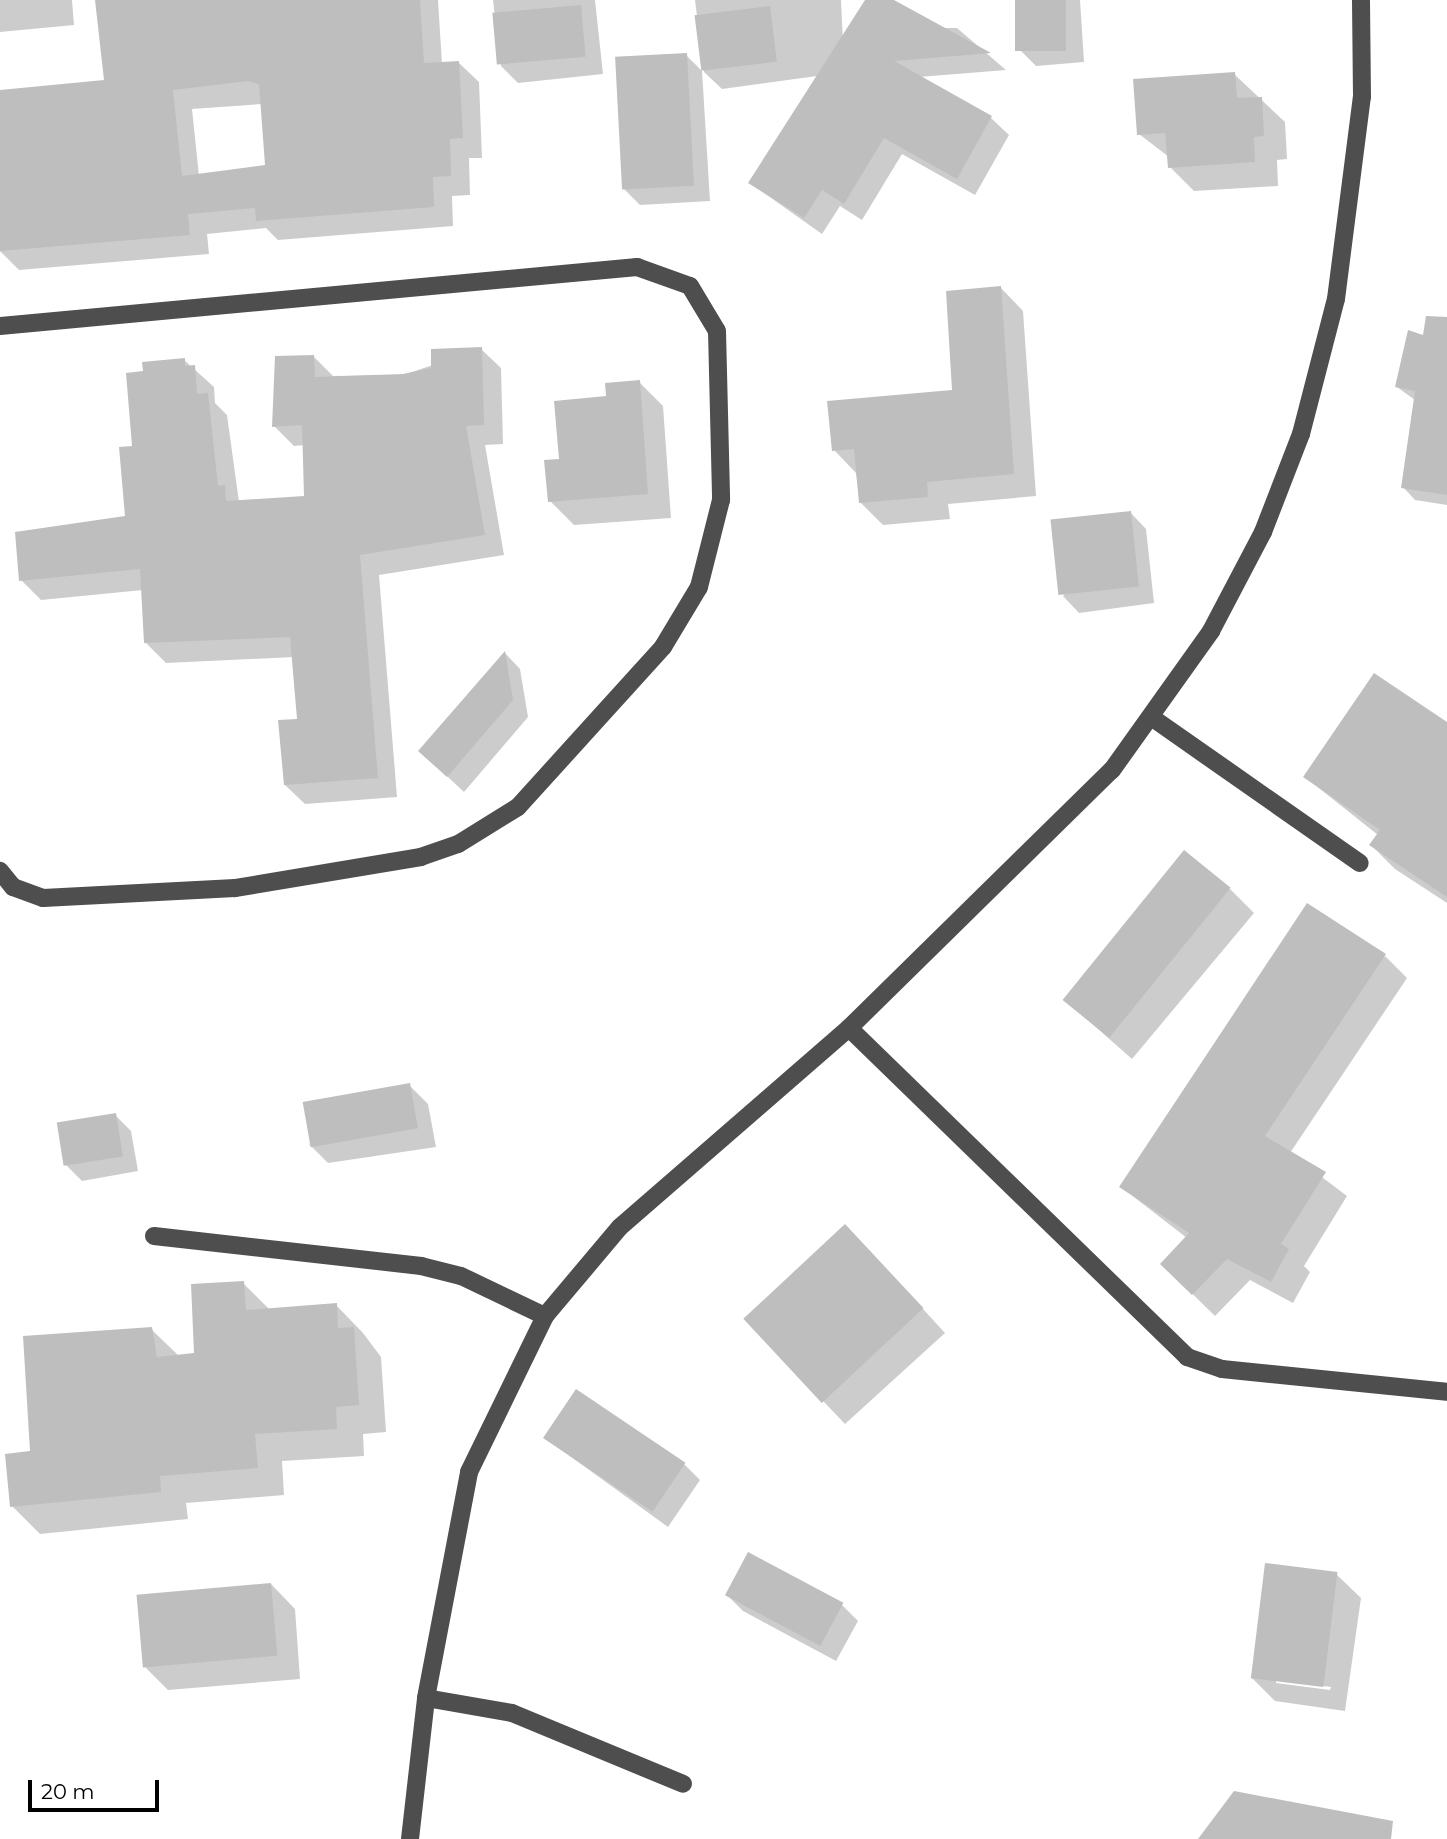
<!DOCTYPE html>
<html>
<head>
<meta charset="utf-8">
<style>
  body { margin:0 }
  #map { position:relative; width:1447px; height:1839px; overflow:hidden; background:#fff; font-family:Montserrat,sans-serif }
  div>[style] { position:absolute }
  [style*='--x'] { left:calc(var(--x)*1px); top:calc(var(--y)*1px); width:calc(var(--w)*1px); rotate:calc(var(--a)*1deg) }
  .shadow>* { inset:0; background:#0003 }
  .building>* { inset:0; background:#bebebe; transform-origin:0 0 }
  .minor>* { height:18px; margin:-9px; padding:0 9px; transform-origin:9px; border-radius:9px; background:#4e4e4e }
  span { translate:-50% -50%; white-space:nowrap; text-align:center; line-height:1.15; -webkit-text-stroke:7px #fff; paint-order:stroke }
  .scale { position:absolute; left:28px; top:1780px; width:131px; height:32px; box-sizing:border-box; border:4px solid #000; border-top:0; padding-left:9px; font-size:21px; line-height:24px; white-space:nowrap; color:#000; -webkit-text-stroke:5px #fff; paint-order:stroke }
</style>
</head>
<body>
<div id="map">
  <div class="shadow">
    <i style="clip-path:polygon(0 0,72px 0,74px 25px,0 32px)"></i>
    <i style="clip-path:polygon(evenodd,97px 0,438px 0,442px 64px,459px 63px,479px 82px,482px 158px,469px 158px,470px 195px,452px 196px,453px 226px,278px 240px,266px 228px,207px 234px,209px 254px,19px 270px,0 251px,0 92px,106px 82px,97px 0,262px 104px,266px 167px,199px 176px,192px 109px,262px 104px)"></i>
    <i style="clip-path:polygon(493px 0,595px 0,603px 74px,518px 83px,501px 66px)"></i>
    <i style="clip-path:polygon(695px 0,841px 0,843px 42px,887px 0,942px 28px,957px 28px,1006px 70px,919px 77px,991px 118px,1009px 135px,975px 195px,902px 154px,862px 220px,840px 206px,822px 234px,750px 183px,817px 76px,722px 89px,704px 72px)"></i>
    <i style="clip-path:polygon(1017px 0,1080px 0,1084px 62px,1036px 66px,1020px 50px)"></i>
    <i style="clip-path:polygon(686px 55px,702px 71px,710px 201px,640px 205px,624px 189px)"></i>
    <i style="clip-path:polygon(1234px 74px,1285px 122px,1287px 159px,1277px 160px,1278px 186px,1194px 191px,1170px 167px,1169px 157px,1139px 134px)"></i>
    <i style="clip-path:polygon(1001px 288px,1023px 311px,1036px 496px,948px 504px,950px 519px,883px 525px,860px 502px,856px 473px,834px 450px,954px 392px)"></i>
    <i style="clip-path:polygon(1447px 346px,1447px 505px,1415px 500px,1403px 487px,1415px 400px,1397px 387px)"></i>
    <i style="clip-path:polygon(481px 349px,501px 368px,503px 444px,485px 445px,504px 555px,379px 575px,397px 797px,305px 804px,285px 785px,299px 720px,294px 657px,166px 663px,146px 643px,143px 590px,41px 600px,21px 580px,126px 518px,144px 373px,184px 360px,214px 387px,215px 403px,227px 415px,239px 502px,306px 497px,305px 445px,294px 446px,274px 426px,313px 356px,333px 376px,403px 375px)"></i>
    <i style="clip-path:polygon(639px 382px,663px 406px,671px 518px,574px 525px,550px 501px,561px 460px,608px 398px)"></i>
    <i style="clip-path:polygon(1130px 512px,1146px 529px,1154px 603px,1079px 613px,1063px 596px)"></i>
    <i style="clip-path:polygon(505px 653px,520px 669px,528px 717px,464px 792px,420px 751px)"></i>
    <i style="clip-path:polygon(1447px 724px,1447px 903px,1395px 869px,1371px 845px,1378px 835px,1305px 777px)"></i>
    <i style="clip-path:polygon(1230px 889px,1254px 913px,1132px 1059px,1064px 999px)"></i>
    <i style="clip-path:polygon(1385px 956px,1407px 978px,1290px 1153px,1347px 1196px,1304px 1266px,1310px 1272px,1293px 1303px,1250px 1280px,1215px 1316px,1162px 1264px,1187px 1238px,1121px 1187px)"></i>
    <i style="clip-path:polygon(409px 1085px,428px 1104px,436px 1147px,328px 1163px,309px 1144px)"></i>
    <i style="clip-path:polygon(115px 1115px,131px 1131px,138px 1171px,82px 1181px,66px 1165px)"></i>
    <i style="clip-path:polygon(869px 1250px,945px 1333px,845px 1424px,744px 1318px)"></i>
    <i style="clip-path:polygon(243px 1283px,270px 1310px,336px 1305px,363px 1333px,381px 1357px,386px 1432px,363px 1434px,364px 1456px,282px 1461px,284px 1495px,186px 1503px,188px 1519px,40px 1534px,12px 1506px,32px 1453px,151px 1329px,179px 1356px,196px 1355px)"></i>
    <i style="clip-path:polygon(545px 1438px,684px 1464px,700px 1480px,668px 1527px)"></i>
    <i style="clip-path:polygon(evenodd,1336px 1574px,1361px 1598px,1345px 1711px,1275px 1701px,1251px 1677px,1336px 1574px,1276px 1680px,1331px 1687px,1330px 1690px,1276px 1683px,1276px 1680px)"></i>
    <i style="clip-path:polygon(271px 1584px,295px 1609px,300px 1679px,168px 1690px,144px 1666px)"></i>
    <i style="clip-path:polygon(727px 1595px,841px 1604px,858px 1621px,836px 1661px,743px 1611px)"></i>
  </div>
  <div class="building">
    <i style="clip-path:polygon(evenodd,95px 0,420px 0,424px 63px,459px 61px,463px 138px,450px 139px,451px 176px,433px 177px,434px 207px,256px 221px,255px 208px,188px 214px,190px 235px,0 251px,0 90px,104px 80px,95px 0,248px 81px,259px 84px,265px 165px,182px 176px,173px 90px,248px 81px)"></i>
    <i style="clip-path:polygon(865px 0,894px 0,991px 53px,894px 61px,992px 116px,957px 179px,884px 138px,844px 204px,822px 190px,804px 218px,748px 183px)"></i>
    <i style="left:1015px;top:0;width:51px;height:51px"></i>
    <i style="left:581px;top:5px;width:52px;height:89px;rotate:85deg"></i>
    <i style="left:770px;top:6px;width:56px;height:76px;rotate:83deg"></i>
    <i style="left:687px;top:53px;width:133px;height:72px;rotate:87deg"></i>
    <i style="clip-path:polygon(1235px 72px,1237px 98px,1262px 97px,1264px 136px,1254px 137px,1255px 162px,1168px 168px,1165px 133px,1137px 135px,1133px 79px)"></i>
    <i style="clip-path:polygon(1001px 286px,1014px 474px,927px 482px,928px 497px,859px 503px,854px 449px,832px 451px,827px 401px,952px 390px,946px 291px)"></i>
    <i style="clip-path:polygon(1426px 316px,1447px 317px,1447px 495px,1401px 488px,1415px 391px,1395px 387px,1408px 330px,1423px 335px)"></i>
    <i style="clip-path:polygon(482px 347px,484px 425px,466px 426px,485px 535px,360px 555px,378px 778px,284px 785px,278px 720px,297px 719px,290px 637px,144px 643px,140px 569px,19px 581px,15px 532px,125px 516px,119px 447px,132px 446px,126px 373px,143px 371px,142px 362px,185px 358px,185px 366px,195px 365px,197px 394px,208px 393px,218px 486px,225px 485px,226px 501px,304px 496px,302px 425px,272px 427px,275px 356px,314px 355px,315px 377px,403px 374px,431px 368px,431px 349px)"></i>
    <i style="clip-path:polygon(640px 380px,648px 494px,548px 502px,544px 460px,559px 459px,554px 401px,606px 396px,605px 383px)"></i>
    <i style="left:1131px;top:511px;width:76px;height:81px;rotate:84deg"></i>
    <i style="clip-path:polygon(505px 651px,513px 700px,447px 777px,418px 751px)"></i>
    <i style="clip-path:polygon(1374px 673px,1447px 722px,1447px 897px,1369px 845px,1380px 830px,1303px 777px)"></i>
    <i style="left:1184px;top:850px;width:60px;height:193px;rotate:39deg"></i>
    <i style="clip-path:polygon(1307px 903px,1386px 954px,1265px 1136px,1326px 1172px,1281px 1244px,1289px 1249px,1271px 1282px,1227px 1259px,1192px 1295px,1160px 1264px,1189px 1233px,1119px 1187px)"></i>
    <i style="left:410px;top:1083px;width:46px;height:109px;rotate:80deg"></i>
    <i style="left:116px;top:1113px;width:44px;height:60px;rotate:81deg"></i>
    <i style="left:845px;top:1224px;width:115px;height:139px;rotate:47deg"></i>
    <i style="clip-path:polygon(244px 1281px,246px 1310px,337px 1303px,338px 1328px,354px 1327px,359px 1405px,336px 1407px,337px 1429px,255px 1434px,258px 1468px,160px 1476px,161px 1492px,10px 1507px,5px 1454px,30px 1451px,23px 1336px,152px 1327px,157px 1357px,194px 1353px,191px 1284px)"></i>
    <i style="left:576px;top:1389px;width:132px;height:59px;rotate:34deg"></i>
    <i style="left:748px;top:1552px;width:108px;height:49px;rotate:28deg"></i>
    <i style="left:1265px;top:1563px;width:73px;height:116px;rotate:7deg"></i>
    <i style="left:271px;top:1583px;width:73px;height:135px;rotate:85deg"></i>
    <i style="clip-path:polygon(1234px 1791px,1393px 1821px,1391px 1839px,1198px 1839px)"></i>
  </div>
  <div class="minor">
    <i style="--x:0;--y:326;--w:640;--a:-5.29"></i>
    <i style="--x:637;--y:267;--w:56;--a:19.7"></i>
    <i style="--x:690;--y:286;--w:52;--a:59"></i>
    <i style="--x:717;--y:331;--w:169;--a:88.6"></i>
    <i style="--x:721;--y:500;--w:90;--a:104.2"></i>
    <i style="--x:699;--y:587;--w:70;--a:121"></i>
    <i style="--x:663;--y:647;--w:216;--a:132.2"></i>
    <i style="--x:518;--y:807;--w:70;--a:148.3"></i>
    <i style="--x:458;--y:844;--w:39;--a:161"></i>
    <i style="--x:421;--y:857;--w:189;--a:170.5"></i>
    <i style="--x:235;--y:888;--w:192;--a:177"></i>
    <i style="--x:43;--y:898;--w:32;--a:-160"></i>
    <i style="--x:13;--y:887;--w:21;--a:-129"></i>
    <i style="--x:1154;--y:719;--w:251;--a:35"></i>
    <i style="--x:849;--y:1028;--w:472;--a:44.2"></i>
    <i style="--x:1187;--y:1357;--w:37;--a:19"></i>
    <i style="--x:1222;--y:1369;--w:226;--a:5.8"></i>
    <i style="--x:154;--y:1236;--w:269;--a:6.4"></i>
    <i style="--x:421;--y:1266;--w:41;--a:14"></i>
    <i style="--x:461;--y:1276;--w:93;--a:25.5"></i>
    <i style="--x:426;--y:1698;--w:87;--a:9.9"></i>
    <i style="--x:512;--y:1713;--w:185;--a:22.5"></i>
    <i style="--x:410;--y:1839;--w:142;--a:-83.5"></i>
    <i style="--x:426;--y:1698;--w:230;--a:-79.2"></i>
    <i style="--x:469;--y:1472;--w:174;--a:-64"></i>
    <i style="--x:545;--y:1316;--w:116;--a:-49.9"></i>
    <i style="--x:620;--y:1227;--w:303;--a:-41"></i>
    <i style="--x:849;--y:1028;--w:368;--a:-44.5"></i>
    <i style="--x:1112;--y:770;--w:171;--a:-54.5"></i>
    <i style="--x:1211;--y:631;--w:112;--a:-62.3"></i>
    <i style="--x:1263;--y:532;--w:105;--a:-68.8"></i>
    <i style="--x:1301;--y:434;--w:139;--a:-75.5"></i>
    <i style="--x:1336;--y:299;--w:204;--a:-82.7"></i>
    <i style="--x:1362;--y:97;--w:97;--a:-90.6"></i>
  </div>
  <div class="scale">20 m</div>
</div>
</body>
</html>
